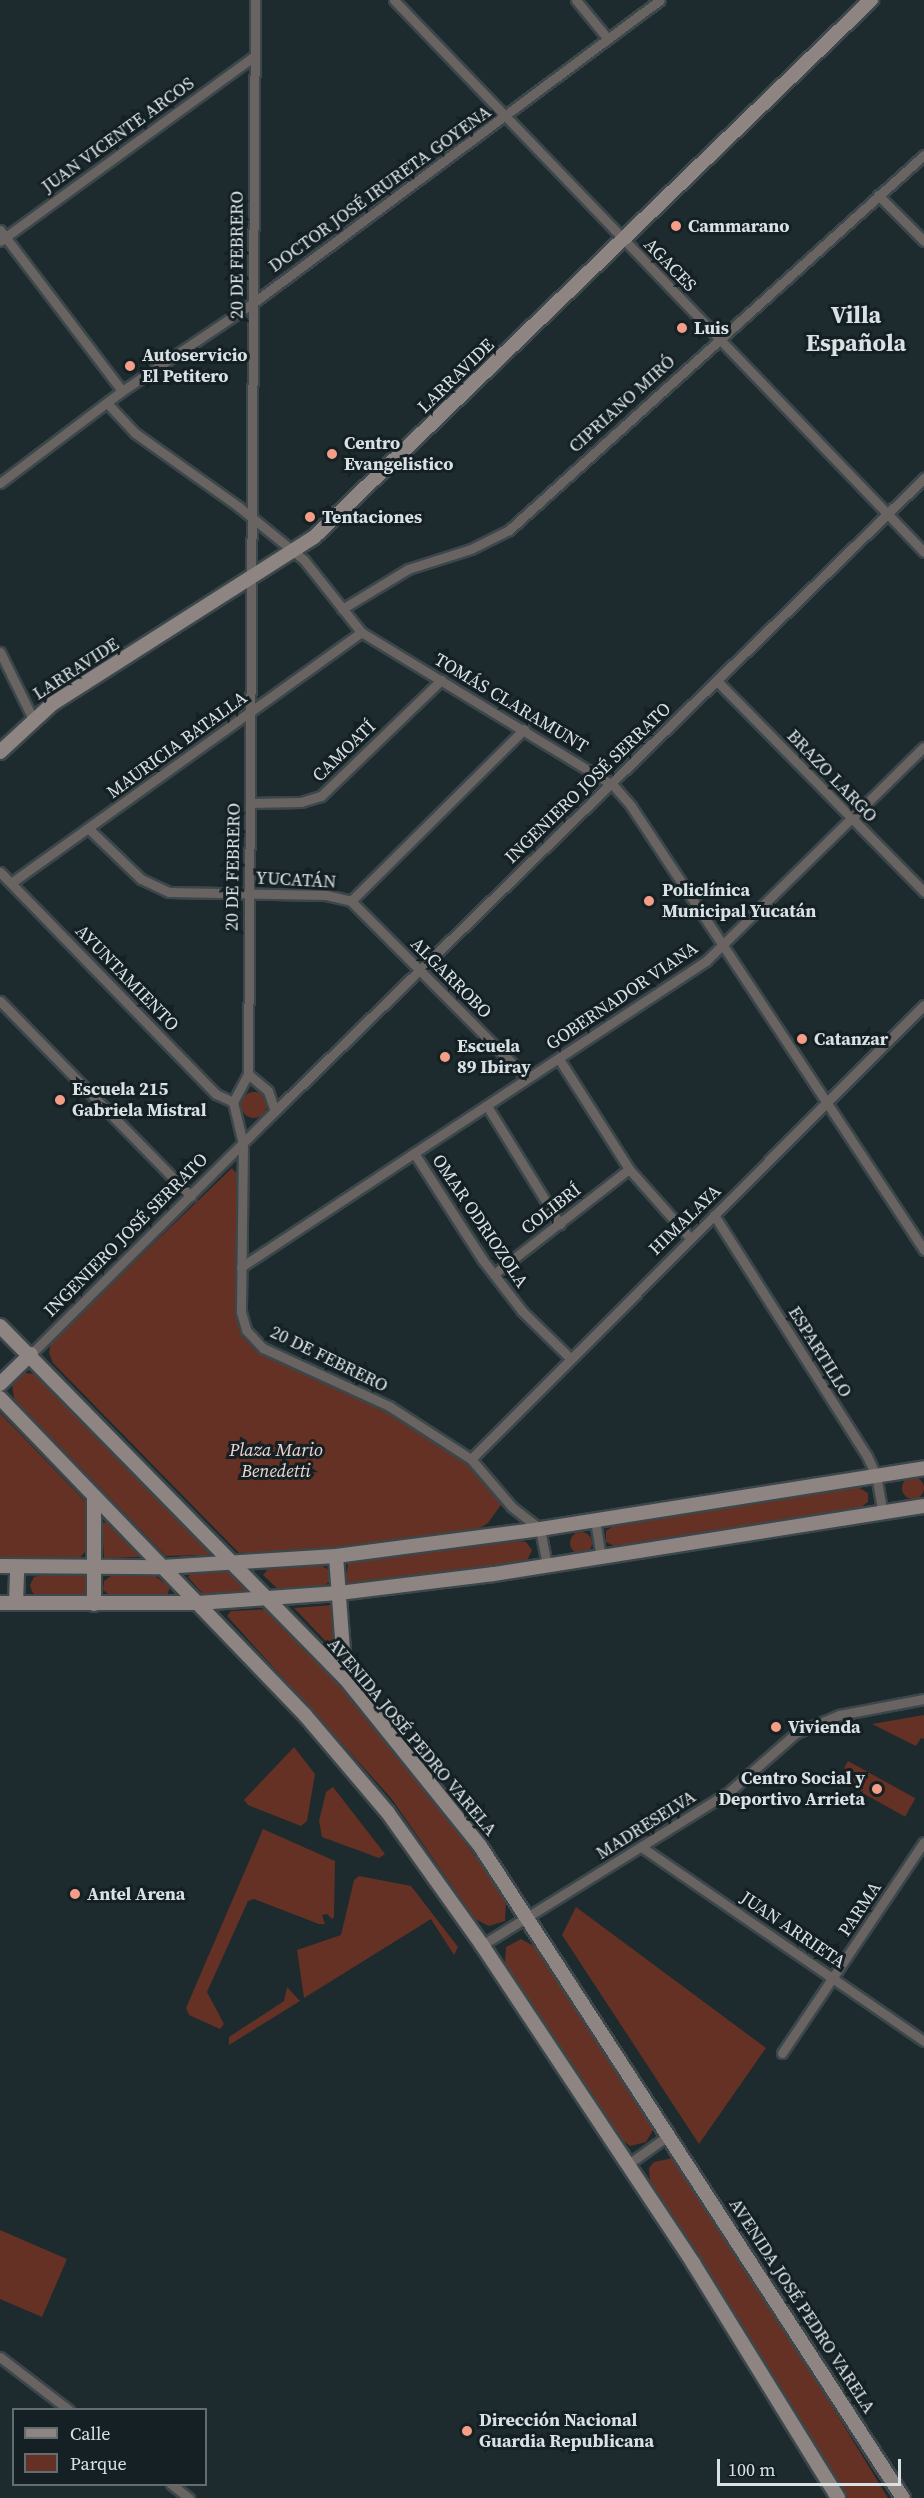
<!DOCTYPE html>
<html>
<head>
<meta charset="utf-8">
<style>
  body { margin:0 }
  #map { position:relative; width:924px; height:2498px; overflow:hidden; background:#1d2a2e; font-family:"Source Serif 4",serif }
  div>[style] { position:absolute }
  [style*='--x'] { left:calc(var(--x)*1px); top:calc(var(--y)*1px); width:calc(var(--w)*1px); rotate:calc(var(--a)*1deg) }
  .green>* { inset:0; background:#653124; transform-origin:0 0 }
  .round { border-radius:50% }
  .roads { filter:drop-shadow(2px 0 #3b474b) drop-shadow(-2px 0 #3b474b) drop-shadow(0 2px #3b474b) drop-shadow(0 -2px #3b474b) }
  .street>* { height:9px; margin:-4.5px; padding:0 4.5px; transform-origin:4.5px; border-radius:4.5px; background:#696361 }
  .secondary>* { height:14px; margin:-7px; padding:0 7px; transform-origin:7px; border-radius:7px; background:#8e8582 }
  .dots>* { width:16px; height:16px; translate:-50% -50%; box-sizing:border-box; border:3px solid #142024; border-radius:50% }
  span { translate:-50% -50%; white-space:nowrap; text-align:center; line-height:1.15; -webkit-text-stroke:6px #142024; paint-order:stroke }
  .street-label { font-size:18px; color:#d9e1e4 }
  .poi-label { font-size:18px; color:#d9e1e4; font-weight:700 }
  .left { translate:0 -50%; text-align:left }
  .right { translate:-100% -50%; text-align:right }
  .park-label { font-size:18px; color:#efd7d1; font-style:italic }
  .district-label { font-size:24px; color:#d9e1e4; font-weight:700 }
  .legend { position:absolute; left:12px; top:2408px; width:195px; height:78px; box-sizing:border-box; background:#142024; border:2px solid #636d71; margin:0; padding:8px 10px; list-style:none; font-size:18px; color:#d9e1e4 }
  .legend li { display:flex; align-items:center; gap:12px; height:30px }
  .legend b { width:30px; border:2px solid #636d71 }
  .scale { position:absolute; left:717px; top:2459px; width:184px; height:27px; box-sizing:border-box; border:3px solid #d9e1e4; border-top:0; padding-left:8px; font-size:18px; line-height:21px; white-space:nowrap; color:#d9e1e4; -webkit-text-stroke:4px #142024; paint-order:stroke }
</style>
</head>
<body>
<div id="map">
  <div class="green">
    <i class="round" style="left:241px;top:1092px;width:26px;height:26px"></i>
    <i style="clip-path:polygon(232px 1168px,238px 1175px,237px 1317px,242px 1336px,255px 1350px,395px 1416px,467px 1463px,503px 1502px,488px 1523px,475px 1531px,351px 1547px,239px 1553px,53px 1363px,49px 1353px,51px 1342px)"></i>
    <i style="clip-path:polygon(24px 1373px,38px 1374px,209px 1548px,209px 1555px,166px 1556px,14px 1399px,12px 1383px)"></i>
    <i style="clip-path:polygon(0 1413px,85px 1501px,88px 1548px,80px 1558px,0 1557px)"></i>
    <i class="round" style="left:902px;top:1477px;width:22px;height:22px"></i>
    <i style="clip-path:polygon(856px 1486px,868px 1493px,868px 1502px,860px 1508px,618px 1548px,606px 1542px,606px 1531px,613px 1526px)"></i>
    <i style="clip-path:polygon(106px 1522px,139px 1556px,140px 1557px,104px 1558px,102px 1523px)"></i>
    <i class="round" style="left:570px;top:1532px;width:22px;height:22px"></i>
    <i style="clip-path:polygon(519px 1541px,526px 1542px,532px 1550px,526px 1563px,349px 1585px,346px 1582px,348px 1563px)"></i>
    <i style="clip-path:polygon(321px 1565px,330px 1571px,332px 1579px,322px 1588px,280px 1591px,263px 1575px,268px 1569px)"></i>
    <i style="clip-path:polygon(228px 1572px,246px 1586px,246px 1592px,203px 1594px,188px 1577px,191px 1573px)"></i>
    <i style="clip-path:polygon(152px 1574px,170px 1587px,167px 1596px,113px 1598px,103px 1590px,104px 1581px,112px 1575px)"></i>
    <i style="clip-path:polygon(41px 1575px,86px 1575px,88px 1597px,40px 1598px,32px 1592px,30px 1585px,34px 1577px)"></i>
    <i style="clip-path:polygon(332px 1605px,337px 1650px,335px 1651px,294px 1608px)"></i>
    <i style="clip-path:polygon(269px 1609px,370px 1719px,426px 1789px,506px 1899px,505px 1921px,489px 1926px,475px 1919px,391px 1798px,227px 1616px,231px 1611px)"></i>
    <i style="clip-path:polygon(924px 1715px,924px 1739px,921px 1738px,916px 1746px,872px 1724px)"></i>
    <i style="clip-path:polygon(294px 1747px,315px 1774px,307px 1821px,301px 1826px,248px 1805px,244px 1800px)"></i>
    <i style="left:848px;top:1761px;width:77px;height:21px;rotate:29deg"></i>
    <i style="clip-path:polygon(333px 1787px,385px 1854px,379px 1858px,322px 1837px,319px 1821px,326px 1792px)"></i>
    <i style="clip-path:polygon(263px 1829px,335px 1861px,334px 1917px,332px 1919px,327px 1914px,322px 1915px,325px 1924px,319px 1924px,254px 1899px,248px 1901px,207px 1992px,224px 2024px,220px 2029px,189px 2015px,186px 2008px)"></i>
    <i style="clip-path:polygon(359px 1876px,411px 1886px,458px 1947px,454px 1955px,431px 1919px,304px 1998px,297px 1950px,341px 1935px,354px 1880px)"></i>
    <i style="clip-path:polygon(576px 1907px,766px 2048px,699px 2144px,562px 1935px)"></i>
    <i style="clip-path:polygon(521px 1939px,534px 1946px,650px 2120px,653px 2130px,646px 2142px,630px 2146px,621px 2139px,505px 1963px,506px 1947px)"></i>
    <i style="clip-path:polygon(287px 1987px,300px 2001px,229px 2045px,229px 2037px,284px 2001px)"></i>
    <i style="clip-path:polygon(673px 2158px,742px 2259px,888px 2498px,848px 2498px,650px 2182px,649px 2168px,654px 2162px)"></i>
    <i style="clip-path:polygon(0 2230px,67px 2259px,42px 2317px,0 2299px)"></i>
  </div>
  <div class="roads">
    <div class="street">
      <i style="--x:255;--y:0;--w:1074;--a:90.37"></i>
      <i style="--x:248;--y:1074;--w:32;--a:118"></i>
      <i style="--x:233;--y:1102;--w:43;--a:76.6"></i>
      <i style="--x:243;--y:1144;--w:168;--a:90.7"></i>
      <i style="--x:241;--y:1312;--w:19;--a:74"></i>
      <i style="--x:246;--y:1330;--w:25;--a:47"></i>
      <i style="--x:263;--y:1348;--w:139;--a:24.7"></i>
      <i style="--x:389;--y:1406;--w:98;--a:32.9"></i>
      <i style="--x:471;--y:1459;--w:63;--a:49.5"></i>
      <i style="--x:512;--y:1507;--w:36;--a:38"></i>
      <i style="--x:540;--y:1529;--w:38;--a:79"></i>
      <i style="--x:394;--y:0;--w:765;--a:46.16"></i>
      <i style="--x:576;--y:0;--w:50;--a:50.6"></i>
      <i style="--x:878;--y:195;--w:65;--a:45"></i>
      <i style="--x:0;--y:230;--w:202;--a:52.8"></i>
      <i style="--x:0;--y:241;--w:315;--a:-36"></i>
      <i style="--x:107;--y:403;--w:41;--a:47"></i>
      <i style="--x:135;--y:433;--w:128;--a:35.4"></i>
      <i style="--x:239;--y:507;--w:84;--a:39.2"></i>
      <i style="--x:304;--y:560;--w:92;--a:51.6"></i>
      <i style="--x:361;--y:632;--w:295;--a:31.3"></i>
      <i style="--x:613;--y:785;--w:28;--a:49"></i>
      <i style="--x:631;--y:806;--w:532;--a:56.58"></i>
      <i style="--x:0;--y:483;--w:153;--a:-37"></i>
      <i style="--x:122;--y:391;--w:158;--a:-33.9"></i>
      <i style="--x:253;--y:303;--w:507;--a:-36.67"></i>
      <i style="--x:342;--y:609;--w:77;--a:-31.2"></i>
      <i style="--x:408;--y:569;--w:66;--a:-17.6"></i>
      <i style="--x:471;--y:549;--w:42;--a:-26.6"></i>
      <i style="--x:509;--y:530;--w:559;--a:-42.1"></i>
      <i style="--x:0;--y:652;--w:75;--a:63.8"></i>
      <i style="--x:717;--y:681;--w:296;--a:45.5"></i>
      <i style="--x:250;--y:803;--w:51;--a:-1.1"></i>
      <i style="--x:301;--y:802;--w:21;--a:-17"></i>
      <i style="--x:321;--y:796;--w:167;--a:-44"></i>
      <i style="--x:89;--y:829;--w:72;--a:43.9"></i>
      <i style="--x:141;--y:879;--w:31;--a:25"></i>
      <i style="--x:169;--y:892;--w:157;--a:1.1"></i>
      <i style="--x:326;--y:895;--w:26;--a:13"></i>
      <i style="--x:0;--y:872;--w:310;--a:45.8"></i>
      <i style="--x:216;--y:1094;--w:19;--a:25"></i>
      <i style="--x:11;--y:883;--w:431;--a:-35.6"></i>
      <i style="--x:351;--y:901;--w:250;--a:45.2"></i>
      <i style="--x:351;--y:901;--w:244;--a:-44.8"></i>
      <i style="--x:0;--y:1001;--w:273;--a:45.6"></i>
      <i style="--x:559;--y:1059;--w:130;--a:57.5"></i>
      <i style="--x:629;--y:1169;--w:92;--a:48.5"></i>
      <i style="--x:248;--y:1074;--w:26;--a:40"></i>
      <i style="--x:268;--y:1091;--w:21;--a:71"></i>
      <i style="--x:487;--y:1106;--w:139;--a:58.3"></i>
      <i style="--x:414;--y:1153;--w:126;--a:57.3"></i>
      <i style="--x:482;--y:1259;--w:66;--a:52.4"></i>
      <i style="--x:522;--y:1311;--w:67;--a:44.4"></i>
      <i style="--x:714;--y:1215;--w:285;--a:57.6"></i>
      <i style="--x:867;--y:1456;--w:21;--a:65"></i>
      <i style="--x:876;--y:1475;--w:39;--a:80"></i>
      <i style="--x:241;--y:1267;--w:557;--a:-33.35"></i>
      <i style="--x:706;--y:961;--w:305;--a:-44.5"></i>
      <i style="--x:494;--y:1274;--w:171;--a:-37.9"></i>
      <i style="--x:31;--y:1354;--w:344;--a:-44.9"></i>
      <i style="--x:275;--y:1111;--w:907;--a:-44.28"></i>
      <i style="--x:471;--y:1459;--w:641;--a:-45.06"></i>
      <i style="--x:595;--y:1520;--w:37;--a:81"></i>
      <i style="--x:643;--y:1848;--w:341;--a:34.5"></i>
      <i style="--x:482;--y:1945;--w:292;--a:-31.8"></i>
      <i style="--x:730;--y:1791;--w:88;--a:-41.3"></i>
      <i style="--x:796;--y:1733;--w:47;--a:-22.7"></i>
      <i style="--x:839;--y:1715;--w:86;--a:-10.7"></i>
      <i style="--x:782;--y:2053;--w:254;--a:-56.1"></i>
      <i style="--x:627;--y:2165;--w:52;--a:-35.5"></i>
      <i style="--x:0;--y:2357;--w:87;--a:37.5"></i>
      <i style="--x:171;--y:2484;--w:23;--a:38"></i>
    </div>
    <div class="secondary">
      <i style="--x:0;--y:752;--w:71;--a:-42.7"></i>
      <i style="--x:52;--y:704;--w:311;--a:-32.5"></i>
      <i style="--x:314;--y:537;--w:774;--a:-43.95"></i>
      <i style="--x:0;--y:1326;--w:493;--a:45.6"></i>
      <i style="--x:345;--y:1678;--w:216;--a:51.2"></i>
      <i style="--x:480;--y:1846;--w:777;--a:57.03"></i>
      <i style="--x:0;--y:1384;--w:43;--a:-44.1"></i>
      <i style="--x:0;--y:1398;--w:440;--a:46.1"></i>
      <i style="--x:305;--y:1715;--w:128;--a:49.7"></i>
      <i style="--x:388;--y:1813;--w:162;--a:54.5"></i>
      <i style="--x:482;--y:1945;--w:382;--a:56.4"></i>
      <i style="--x:693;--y:2263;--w:276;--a:58.3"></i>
      <i style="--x:336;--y:1556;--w:122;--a:85.8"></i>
      <i style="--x:0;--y:1566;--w:162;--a:0.4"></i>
      <i style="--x:162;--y:1567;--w:174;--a:-3.6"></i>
      <i style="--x:336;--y:1556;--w:206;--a:-7.5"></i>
      <i style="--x:540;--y:1529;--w:389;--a:-9"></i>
      <i style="--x:0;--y:1603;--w:198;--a:0"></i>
      <i style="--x:198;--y:1603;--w:141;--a:-4.1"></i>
      <i style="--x:339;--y:1593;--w:156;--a:-7"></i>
      <i style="--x:494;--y:1574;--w:435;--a:-9"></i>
      <i style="--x:16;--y:1603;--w:36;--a:-88"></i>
      <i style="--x:94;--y:1604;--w:107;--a:-90"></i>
    </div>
  </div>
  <div class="dots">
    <i style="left:676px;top:226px;background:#f49e88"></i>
    <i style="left:682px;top:328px;background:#f49e88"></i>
    <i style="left:130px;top:366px;background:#f49e88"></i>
    <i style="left:332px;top:454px;background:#f49e88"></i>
    <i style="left:310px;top:517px;background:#f49e88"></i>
    <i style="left:649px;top:901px;background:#f49e88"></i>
    <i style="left:802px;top:1039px;background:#f49e88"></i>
    <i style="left:445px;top:1057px;background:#f49e88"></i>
    <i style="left:60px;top:1100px;background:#f49e88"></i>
    <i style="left:776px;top:1727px;background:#f49e88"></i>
    <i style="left:877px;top:1789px;background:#f49e88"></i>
    <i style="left:75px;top:1894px;background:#f49e88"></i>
    <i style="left:467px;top:2431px;background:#f49e88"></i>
  </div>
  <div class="street-label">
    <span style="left:118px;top:135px;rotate:-36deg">JUAN VICENTE ARCOS</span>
    <span style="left:380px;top:189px;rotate:-36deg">DOCTOR JOSÉ IRURETA GOYENA</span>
    <span style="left:237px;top:255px;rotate:-90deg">20 DE FEBRERO</span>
    <span style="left:670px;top:265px;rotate:46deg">AGACES</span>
    <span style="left:456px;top:376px;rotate:-44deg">LARRAVIDE</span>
    <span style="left:622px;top:404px;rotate:-42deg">CIPRIANO MIRÓ</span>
    <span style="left:76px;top:669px;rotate:-33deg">LARRAVIDE</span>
    <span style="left:511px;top:703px;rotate:31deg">TOMÁS CLARAMUNT</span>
    <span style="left:177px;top:745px;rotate:-36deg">MAURICIA BATALLA</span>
    <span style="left:344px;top:751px;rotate:-44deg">CAMOATÍ</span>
    <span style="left:832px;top:776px;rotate:46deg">BRAZO LARGO</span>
    <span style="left:588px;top:783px;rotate:-44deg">INGENIERO JOSÉ SERRATO</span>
    <span style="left:233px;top:867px;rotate:-89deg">20 DE FEBRERO</span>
    <span style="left:296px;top:880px;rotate:3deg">YUCATÁN</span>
    <span style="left:127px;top:978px;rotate:46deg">AYUNTAMIENTO</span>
    <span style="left:451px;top:978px;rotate:45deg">ALGARROBO</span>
    <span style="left:622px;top:996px;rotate:-34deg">GOBERNADOR VIANA</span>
    <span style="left:551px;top:1209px;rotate:-38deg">COLIBRÍ</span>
    <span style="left:685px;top:1220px;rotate:-44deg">HIMALAYA</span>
    <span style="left:480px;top:1221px;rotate:56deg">OMAR ODRIOZOLA</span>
    <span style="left:126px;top:1235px;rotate:-45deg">INGENIERO JOSÉ SERRATO</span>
    <span style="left:820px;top:1352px;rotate:58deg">ESPARTILLO</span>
    <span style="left:329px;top:1359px;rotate:26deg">20 DE FEBRERO</span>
    <span style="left:412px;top:1737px;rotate:50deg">AVENIDA JOSÉ PEDRO VARELA</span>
    <span style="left:646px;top:1825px;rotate:-32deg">MADRESELVA</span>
    <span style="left:860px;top:1909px;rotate:-56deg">PARMA</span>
    <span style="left:793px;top:1930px;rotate:34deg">JUAN ARRIETA</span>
    <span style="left:802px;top:2306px;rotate:57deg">AVENIDA JOSÉ PEDRO VARELA</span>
  </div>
  <div class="poi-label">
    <span class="left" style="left:688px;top:226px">Cammarano</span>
    <span class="left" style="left:694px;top:328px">Luis</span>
    <span class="left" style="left:142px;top:366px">Autoservicio<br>El Petitero</span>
    <span class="left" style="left:344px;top:454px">Centro<br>Evangelistico</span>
    <span class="left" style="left:322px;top:517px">Tentaciones</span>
    <span class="left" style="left:662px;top:901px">Policlínica<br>Municipal Yucatán</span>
    <span class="left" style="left:814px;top:1039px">Catanzar</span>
    <span class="left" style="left:457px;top:1057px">Escuela<br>89 Ibiray</span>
    <span class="left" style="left:72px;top:1100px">Escuela 215<br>Gabriela Mistral</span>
    <span class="left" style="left:788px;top:1727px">Vivienda</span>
    <span class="right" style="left:865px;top:1789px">Centro Social y<br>Deportivo Arrieta</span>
    <span class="left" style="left:87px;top:1894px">Antel Arena</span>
    <span class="left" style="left:479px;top:2431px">Dirección Nacional<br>Guardia Republicana</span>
  </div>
  <div class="park-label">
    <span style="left:276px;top:1461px">Plaza Mario<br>Benedetti</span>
  </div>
  <div class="district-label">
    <span style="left:856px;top:329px">Villa<br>Española</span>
  </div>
  <ul class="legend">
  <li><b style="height:8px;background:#8e8582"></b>Calle</li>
  <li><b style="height:16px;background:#653124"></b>Parque</li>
  </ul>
  <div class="scale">100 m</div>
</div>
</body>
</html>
